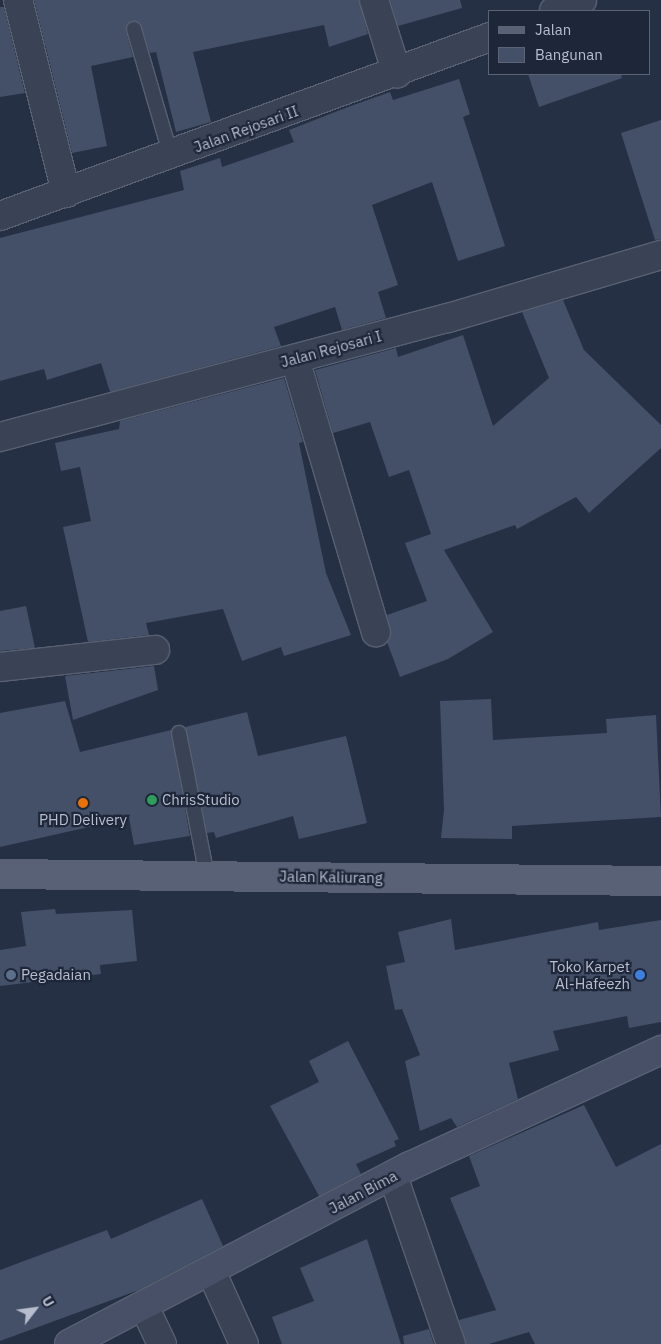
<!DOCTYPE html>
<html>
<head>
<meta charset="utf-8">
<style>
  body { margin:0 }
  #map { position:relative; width:661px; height:1344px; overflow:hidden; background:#253045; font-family:"IBM Plex Sans",sans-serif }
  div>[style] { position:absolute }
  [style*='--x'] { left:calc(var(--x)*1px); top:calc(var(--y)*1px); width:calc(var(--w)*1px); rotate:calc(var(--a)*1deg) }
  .building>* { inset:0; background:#444f68 }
  .roads { filter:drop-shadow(1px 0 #586072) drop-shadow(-1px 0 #586072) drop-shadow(0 1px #586072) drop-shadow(0 -1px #586072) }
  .lane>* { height:14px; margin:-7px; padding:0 7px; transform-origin:7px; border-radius:7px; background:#3a4255 }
  .street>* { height:28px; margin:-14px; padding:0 14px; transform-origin:14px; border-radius:14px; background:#3a4255 }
  .secondary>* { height:28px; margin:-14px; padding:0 14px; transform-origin:14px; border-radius:14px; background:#485068 }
  .primary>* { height:28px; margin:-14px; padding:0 14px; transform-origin:14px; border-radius:14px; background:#586175 }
  .dots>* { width:14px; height:14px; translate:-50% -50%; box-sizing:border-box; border:2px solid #1e273a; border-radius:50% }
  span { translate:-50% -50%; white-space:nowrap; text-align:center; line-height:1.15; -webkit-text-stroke:4.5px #1e273a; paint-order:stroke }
  .street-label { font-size:15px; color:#b8bece }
  .poi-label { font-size:15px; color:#b8bece }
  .left { translate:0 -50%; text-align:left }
  .right { translate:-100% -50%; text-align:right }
  .legend { position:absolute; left:488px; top:10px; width:162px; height:65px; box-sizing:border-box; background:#1e273a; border:1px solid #5c6375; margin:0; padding:6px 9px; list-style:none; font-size:15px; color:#b8bece }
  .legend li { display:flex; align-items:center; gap:10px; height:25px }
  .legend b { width:25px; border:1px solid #5c6375 }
  .north { position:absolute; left:10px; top:1284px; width:50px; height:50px; -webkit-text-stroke:4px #1e273a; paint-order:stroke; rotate:60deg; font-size:14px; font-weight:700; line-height:20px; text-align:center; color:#b8bece }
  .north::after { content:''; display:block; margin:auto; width:18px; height:22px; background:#b8bece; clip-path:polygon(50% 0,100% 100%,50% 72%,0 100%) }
</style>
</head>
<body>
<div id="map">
  <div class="building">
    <i style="clip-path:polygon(34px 0,359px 0,368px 34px,329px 47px,324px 25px,193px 52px,211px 122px,176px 132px,156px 52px,150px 53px,140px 23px,131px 21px,126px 31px,133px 57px,91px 66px,107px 146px,72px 153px)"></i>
    <i style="clip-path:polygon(390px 0,460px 0,462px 8px,398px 26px)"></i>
    <i style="clip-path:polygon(0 7px,4px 7px,25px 93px,0 97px)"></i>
    <i style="clip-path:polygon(528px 74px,621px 74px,622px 78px,539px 107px)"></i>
    <i style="clip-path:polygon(459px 79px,470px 114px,463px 117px,505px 246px,458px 261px,432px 182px,372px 205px,398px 285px,378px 292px,386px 318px,342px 330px,335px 307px,274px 327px,281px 346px,110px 392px,101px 363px,47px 380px,44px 369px,0 381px,0 238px,184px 190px,180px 171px,220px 158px,222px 167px,294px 142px,289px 130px,348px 107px,390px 92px,393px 100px)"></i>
    <i style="clip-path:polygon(661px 120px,661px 239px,655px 240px,621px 133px)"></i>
    <i style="clip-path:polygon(563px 300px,584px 350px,661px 425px,661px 448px,589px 513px,576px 497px,517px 529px,515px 525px,444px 550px,493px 632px,448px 659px,400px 677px,387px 642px,391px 635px,387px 615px,427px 601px,405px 543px,431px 534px,409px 470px,389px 477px,370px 422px,333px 433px,315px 370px,396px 348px,398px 357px,463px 335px,493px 426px,549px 378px,522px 312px)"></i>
    <i style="clip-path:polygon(284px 378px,303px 442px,299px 443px,326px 573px,351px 635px,284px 656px,281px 647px,242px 661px,223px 609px,146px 623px,149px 635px,88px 642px,63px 527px,91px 521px,80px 467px,61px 471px,55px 443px,119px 429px,120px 421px)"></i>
    <i style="clip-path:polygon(26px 606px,35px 648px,0 651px,0 611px)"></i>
    <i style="clip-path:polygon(154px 666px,158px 690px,73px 720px,65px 676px)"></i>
    <i style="clip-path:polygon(491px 699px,493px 740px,607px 733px,606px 719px,656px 715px,661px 817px,512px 826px,512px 839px,441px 838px,444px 810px,440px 701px)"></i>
    <i style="clip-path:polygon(65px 701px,80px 752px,171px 730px,190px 836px,134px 845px,129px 818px,0 847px,0 713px)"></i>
    <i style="clip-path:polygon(247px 712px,258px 756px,346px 736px,367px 823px,299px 839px,293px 816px,216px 838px,214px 832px,207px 833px,185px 727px)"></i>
    <i style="clip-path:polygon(55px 909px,56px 914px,132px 910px,137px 961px,100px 965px,101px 974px,0 986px,0 950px,26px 946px,21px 912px)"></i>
    <i style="clip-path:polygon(451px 919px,455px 950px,598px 922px,599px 930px,661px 920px,661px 1022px,629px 1028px,627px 1016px,553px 1031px,559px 1050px,509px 1063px,518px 1099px,457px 1127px,451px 1118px,420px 1131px,405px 1061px,420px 1055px,402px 1009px,395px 1010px,386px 966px,405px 962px,398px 932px)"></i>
    <i style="clip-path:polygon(348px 1041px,399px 1139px,394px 1141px,396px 1146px,356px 1164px,361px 1174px,319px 1196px,270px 1106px,319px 1082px,309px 1061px)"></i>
    <i style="clip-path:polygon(584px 1105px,616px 1167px,661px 1144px,661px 1344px,535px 1344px,529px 1332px,489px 1344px,466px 1344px,459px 1320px,496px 1310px,450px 1198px,480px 1186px,469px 1156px)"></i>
    <i style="clip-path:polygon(202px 1199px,223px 1246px,139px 1290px,0 1341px,0 1270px,107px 1230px,111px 1239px)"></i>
    <i style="clip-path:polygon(367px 1239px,401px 1344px,282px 1344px,272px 1317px,314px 1301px,300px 1268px)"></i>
    <i style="clip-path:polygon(429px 1329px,434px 1344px,404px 1344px,403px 1336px)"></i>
  </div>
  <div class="roads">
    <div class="lane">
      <i style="--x:134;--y:29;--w:132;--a:73.8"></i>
      <i style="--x:179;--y:733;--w:146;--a:78.9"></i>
    </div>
    <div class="street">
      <i style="--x:18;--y:0;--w:199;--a:76"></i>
      <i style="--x:374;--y:0;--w:77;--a:72.7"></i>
      <i style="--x:554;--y:11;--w:30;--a:-21"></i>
      <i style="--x:0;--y:216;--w:522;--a:-20.07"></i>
      <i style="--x:295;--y:359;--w:285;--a:73.5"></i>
      <i style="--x:0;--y:437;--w:464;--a:-14.9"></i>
      <i style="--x:448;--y:318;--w:222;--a:-16.5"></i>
      <i style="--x:0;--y:667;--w:156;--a:-6.3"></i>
      <i style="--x:393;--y:1176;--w:178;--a:71"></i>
      <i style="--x:211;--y:1271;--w:80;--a:65.7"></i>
      <i style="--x:144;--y:1306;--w:42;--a:64.7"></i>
    </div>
    <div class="secondary">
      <i style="--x:69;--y:1344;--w:385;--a:-27.6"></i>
      <i style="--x:410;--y:1166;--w:277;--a:-24.8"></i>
    </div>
    <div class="primary">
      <i style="--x:0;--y:874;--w:661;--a:0.61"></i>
    </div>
  </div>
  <div class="dots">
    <i style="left:152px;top:800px;background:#2e9e5b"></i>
    <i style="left:83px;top:803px;background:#e8710a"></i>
    <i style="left:11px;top:975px;background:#5c6f8a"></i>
    <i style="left:640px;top:975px;background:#3f7fe0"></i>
  </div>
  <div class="street-label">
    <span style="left:246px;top:129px;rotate:-20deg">Jalan Rejosari II</span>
    <span style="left:331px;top:349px;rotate:-15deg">Jalan Rejosari I</span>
    <span style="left:331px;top:877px;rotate:1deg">Jalan Kaliurang</span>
    <span style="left:363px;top:1192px;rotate:-28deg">Jalan Bima</span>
  </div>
  <div class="poi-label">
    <span class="left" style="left:162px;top:800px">ChrisStudio</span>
    <span style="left:83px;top:820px">PHD Delivery</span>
    <span class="right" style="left:630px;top:975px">Toko Karpet<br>Al-Hafeezh</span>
    <span class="left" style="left:21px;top:975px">Pegadaian</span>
  </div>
  <ul class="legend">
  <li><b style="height:6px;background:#586175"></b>Jalan</li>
  <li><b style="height:14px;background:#444f68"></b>Bangunan</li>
  </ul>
  <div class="north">U</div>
</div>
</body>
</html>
